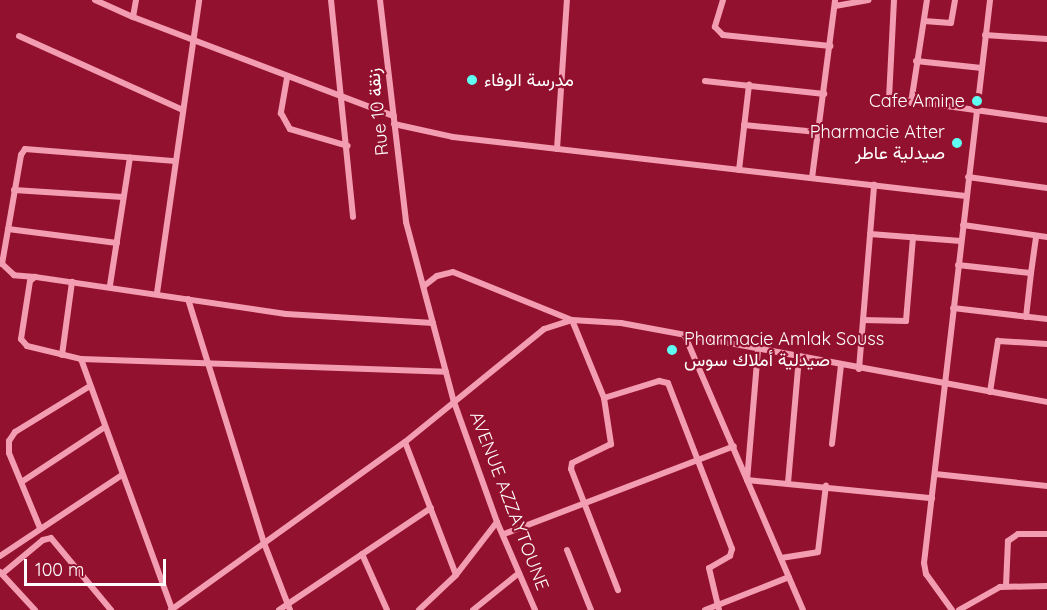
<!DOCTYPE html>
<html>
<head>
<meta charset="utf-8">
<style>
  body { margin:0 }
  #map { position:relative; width:1047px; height:610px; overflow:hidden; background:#92112e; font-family:Quicksand,Vazirmatn,sans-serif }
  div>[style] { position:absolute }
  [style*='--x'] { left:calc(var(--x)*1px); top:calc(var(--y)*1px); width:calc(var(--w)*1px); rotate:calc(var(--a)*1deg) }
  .minor>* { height:6px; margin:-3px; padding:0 3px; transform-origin:3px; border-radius:3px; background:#f39db2 }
  .dots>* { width:16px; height:16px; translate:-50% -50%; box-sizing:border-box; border:3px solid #92112e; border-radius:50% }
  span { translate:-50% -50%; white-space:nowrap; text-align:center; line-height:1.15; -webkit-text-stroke:4.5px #92112e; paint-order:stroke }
  .poi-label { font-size:18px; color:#fff }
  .left { translate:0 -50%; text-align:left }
  .right { translate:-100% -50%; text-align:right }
  .street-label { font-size:18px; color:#fff }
  .scale { position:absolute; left:24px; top:559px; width:142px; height:27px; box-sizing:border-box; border:3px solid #fff; border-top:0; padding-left:8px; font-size:18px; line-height:21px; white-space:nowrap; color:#fff; -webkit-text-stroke:4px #92112e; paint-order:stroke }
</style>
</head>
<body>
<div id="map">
  <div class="minor">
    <i style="--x:95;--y:0;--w:42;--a:24.1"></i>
    <i style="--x:136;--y:0;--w:17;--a:100"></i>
    <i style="--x:133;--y:17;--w:279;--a:20.8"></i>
    <i style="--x:331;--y:0;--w:218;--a:84.2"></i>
    <i style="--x:380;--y:0;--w:224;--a:83.3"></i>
    <i style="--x:406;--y:222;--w:186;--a:75.1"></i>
    <i style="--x:454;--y:402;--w:127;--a:70.3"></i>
    <i style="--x:497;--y:522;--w:96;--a:66.6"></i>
    <i style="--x:723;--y:0;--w:28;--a:107"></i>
    <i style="--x:715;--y:27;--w:11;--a:45"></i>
    <i style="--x:723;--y:35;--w:108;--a:5.9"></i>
    <i style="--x:894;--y:0;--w:98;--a:92.9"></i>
    <i style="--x:889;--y:98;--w:160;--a:7.9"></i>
    <i style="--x:835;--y:6;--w:34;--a:-10"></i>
    <i style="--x:924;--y:21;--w:27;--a:4"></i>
    <i style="--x:951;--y:23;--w:23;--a:-80"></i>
    <i style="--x:985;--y:35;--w:62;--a:3.7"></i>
    <i style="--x:19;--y:36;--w:178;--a:24.3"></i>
    <i style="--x:916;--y:61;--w:66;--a:6.1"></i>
    <i style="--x:287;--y:78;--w:36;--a:100"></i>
    <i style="--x:281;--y:113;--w:18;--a:61"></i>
    <i style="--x:290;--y:129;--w:60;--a:16.3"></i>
    <i style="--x:705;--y:81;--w:120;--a:6.2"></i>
    <i style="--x:911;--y:103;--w:104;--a:-81.2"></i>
    <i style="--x:394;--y:124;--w:60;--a:12.4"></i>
    <i style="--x:453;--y:137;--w:516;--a:6.56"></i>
    <i style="--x:744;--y:125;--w:74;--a:5.4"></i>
    <i style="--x:557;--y:149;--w:149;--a:-86.2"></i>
    <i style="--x:739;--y:170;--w:86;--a:-83.3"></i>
    <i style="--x:968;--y:177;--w:80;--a:7.9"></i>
    <i style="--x:812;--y:178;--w:179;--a:-82.6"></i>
    <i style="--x:14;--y:190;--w:109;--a:3.7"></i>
    <i style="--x:963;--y:225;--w:85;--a:8.1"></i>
    <i style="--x:8;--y:229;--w:110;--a:7.3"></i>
    <i style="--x:870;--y:234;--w:91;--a:4.4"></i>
    <i style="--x:958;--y:265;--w:73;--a:6.3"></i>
    <i style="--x:1031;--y:273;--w:37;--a:-82"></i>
    <i style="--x:35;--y:277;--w:21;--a:-175"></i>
    <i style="--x:14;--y:275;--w:16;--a:-137"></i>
    <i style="--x:2;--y:264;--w:111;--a:-80.1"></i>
    <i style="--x:21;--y:155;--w:7;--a:-56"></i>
    <i style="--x:25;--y:149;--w:148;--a:4.6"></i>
    <i style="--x:110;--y:285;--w:129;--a:-81.1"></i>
    <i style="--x:424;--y:286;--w:16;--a:-38"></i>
    <i style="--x:437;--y:276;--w:16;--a:-14"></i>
    <i style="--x:453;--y:272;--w:128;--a:22"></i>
    <i style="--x:572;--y:320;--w:84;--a:67.7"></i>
    <i style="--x:604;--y:398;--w:47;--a:81.3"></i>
    <i style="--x:611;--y:444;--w:43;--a:154"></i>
    <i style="--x:572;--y:463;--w:6;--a:99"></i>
    <i style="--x:571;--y:469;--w:130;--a:68.8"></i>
    <i style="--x:157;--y:293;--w:296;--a:-81.8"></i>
    <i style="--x:188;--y:299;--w:256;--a:72.7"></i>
    <i style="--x:264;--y:543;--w:72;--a:68.8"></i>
    <i style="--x:953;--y:308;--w:95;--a:6.7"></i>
    <i style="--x:1026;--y:317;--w:44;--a:-83.5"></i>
    <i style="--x:863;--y:320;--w:43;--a:1.3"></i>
    <i style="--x:906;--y:321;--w:84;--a:-85.2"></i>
    <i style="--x:433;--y:323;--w:147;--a:-176.5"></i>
    <i style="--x:286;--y:314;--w:254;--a:-171.6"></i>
    <i style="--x:35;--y:277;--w:6;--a:141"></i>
    <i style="--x:30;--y:281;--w:59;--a:98.8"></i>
    <i style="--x:21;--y:339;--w:9;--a:49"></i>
    <i style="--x:27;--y:346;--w:56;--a:13.5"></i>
    <i style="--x:81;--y:359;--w:365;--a:2"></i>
    <i style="--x:685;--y:336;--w:298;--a:66.7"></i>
    <i style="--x:758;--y:350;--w:130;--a:94.8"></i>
    <i style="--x:747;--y:480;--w:186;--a:5.6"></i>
    <i style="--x:62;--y:355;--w:74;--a:-82.2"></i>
    <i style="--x:81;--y:359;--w:266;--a:70"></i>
    <i style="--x:859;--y:369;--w:185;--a:-85.3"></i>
    <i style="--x:990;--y:392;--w:52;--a:-81.1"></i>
    <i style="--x:998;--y:341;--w:49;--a:3.5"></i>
    <i style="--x:604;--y:398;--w:58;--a:-17.2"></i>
    <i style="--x:659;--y:381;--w:9;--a:13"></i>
    <i style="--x:668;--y:383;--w:178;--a:68.9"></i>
    <i style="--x:732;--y:549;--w:7;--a:106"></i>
    <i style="--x:730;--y:556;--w:24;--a:150"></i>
    <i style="--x:709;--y:568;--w:43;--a:76.6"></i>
    <i style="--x:405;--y:442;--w:142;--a:69"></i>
    <i style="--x:832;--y:444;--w:80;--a:-83.5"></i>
    <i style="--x:935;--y:474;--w:113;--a:6.1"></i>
    <i style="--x:23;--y:481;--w:98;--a:-33.4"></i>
    <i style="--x:788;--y:483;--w:125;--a:-85"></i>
    <i style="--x:40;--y:528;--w:81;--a:-112.5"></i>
    <i style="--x:9;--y:453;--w:12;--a:-90"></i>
    <i style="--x:9;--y:441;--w:11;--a:-56"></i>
    <i style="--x:15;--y:432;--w:88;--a:-31.5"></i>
    <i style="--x:504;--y:534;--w:246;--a:-20.9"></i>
    <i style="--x:567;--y:550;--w:65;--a:68.2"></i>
    <i style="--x:362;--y:554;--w:61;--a:65.9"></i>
    <i style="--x:0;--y:556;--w:146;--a:-33.6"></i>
    <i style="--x:781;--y:558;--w:37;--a:-9"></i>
    <i style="--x:818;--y:552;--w:67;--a:-83.2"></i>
    <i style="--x:0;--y:572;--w:52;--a:47.4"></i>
    <i style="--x:2;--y:574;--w:53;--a:-39.7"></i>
    <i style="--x:43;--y:540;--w:8;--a:-14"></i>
    <i style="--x:51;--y:538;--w:94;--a:50.2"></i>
    <i style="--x:1006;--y:586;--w:45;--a:-87.5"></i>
    <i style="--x:1008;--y:541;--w:12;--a:-35"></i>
    <i style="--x:1018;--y:534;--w:29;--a:0"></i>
    <i style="--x:171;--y:610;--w:288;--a:-35.7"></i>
    <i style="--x:405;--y:442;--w:179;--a:-39.1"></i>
    <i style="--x:544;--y:329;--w:29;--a:-18"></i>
    <i style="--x:572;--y:320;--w:49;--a:3.5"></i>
    <i style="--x:621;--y:323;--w:433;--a:10.5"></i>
    <i style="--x:279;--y:610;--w:183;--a:-33.9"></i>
    <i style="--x:419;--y:610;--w:51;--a:-43.4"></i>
    <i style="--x:456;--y:575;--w:67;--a:-52.3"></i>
    <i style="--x:473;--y:610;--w:59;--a:-38.8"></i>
    <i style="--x:705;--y:610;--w:90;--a:-21.4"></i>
    <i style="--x:952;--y:610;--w:44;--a:-125.8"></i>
    <i style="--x:926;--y:574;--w:11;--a:-100"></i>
    <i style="--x:924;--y:563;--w:567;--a:-83.31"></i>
    <i style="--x:959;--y:610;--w:47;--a:-29.3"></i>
    <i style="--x:1000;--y:587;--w:47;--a:-1.2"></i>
  </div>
  <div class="dots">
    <i style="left:472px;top:80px;background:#5ffff2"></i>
    <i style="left:977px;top:101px;background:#5ffff2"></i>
    <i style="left:957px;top:143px;background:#5ffff2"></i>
    <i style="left:672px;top:350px;background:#5ffff2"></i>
  </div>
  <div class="poi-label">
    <span class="left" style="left:484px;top:80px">مدرسة الوفاء</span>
    <span class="right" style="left:965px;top:101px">Cafe Amine</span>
    <span class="right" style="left:945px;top:143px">Pharmacie Atter<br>صيدلية عاطر</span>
    <span class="left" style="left:684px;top:350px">Pharmacie Amlak Souss<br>صيدلية أملاك سوس</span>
  </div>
  <div class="street-label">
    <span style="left:378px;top:112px;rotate:-96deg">Rue 10 زنقة</span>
    <span style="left:509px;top:501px;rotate:69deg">AVENUE AZZAYTOUNE</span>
  </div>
  <div class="scale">100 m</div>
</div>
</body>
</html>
